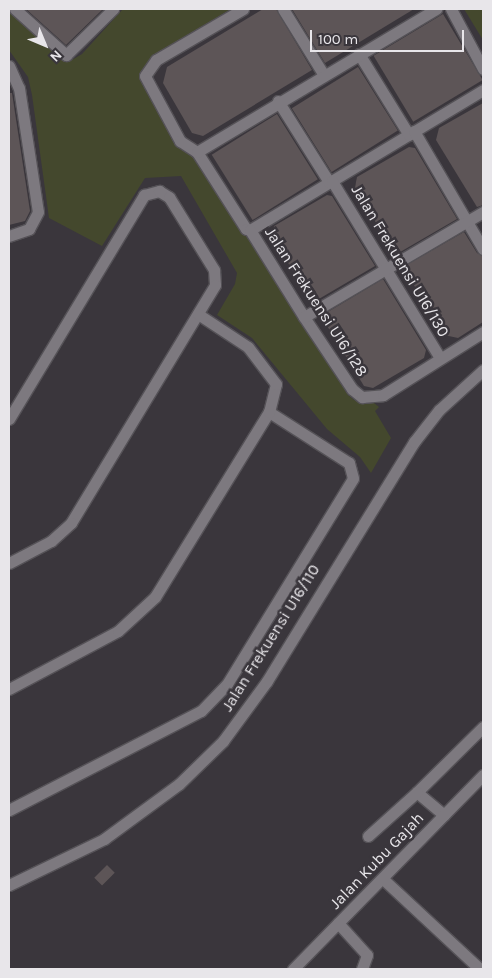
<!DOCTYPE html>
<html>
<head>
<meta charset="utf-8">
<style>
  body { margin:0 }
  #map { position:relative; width:492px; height:978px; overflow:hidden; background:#3a363c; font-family:Karla,sans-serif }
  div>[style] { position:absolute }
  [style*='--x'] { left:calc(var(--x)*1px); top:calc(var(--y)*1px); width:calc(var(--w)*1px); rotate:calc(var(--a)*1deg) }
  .green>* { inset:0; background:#44482d }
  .building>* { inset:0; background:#5d5557; transform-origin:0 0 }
  .roads { filter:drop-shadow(1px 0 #555257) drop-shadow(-1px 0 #555257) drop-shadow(0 1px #555257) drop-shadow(0 -1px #555257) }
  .minor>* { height:11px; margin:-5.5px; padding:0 5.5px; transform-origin:5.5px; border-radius:5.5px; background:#7d797f }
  span { translate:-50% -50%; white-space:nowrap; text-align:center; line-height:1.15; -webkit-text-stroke:5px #3a363c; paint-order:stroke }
  .street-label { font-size:16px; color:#e8e6ea }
  .frame { position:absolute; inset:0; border:10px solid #e8e6ea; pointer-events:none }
  .north { position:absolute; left:20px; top:20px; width:50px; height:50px; -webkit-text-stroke:4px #3a363c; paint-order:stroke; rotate:135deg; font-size:14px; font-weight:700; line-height:20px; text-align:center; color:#e8e6ea }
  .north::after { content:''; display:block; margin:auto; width:18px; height:22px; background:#e8e6ea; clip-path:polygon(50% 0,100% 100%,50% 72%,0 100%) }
  .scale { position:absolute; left:310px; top:30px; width:154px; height:22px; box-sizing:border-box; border:2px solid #e8e6ea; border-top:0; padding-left:6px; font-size:15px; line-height:18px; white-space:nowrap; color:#e8e6ea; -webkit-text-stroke:4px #3a363c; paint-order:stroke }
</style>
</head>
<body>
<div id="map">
  <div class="green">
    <i style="clip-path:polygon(123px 9px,231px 9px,152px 56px,146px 65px,143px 85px,173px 139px,188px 149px,256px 243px,348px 395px,354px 400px,374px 403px,379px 407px,375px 411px,391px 438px,371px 473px,360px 457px,327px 429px,252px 338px,217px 315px,235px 284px,237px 273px,181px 176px,145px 178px,102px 246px,49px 218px,32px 95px,28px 77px,9px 50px,9px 10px,62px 59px,70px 61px,82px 54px)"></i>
    <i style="clip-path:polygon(464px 9px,483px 9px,483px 40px)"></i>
  </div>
  <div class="building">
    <i style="clip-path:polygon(26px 9px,103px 9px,66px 45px)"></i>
    <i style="clip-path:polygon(263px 9px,276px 9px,312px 70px,203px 136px,192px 133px,163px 83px,167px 67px)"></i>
    <i style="clip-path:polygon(292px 9px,414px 9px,325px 63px)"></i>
    <i style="left:443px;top:14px;width:77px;height:81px;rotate:59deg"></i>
    <i style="left:358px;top:67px;width:75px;height:78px;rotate:58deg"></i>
    <i style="clip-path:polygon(9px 93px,12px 93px,30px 211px,25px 221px,9px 225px)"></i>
    <i style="clip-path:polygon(483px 103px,483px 205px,477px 207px,436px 140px,439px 128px)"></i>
    <i style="left:277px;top:114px;width:77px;height:77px;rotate:58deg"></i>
    <i style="clip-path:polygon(409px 147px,415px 148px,457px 219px,395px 255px,355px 187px,357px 177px)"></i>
    <i style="clip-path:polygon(327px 195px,332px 196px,375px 266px,312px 303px,272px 236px,274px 226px)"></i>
    <i style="clip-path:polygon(464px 232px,477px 253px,483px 256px,483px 322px,458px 338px,444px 335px,403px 267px)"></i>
    <i style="clip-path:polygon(383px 279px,426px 350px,424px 358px,373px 388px,364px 386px,321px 316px)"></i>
    <i style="left:107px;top:865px;width:11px;height:18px;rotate:45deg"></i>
  </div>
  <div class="roads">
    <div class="minor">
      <i style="--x:15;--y:9;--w:69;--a:42"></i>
      <i style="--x:66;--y:55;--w:66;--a:-44.4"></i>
      <i style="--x:243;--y:9;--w:101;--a:149.6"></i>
      <i style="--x:156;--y:60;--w:19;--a:125"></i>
      <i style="--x:145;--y:76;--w:74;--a:61.7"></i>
      <i style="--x:180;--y:141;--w:20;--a:33"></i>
      <i style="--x:197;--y:152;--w:91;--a:57.5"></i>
      <i style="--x:246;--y:229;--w:4;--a:14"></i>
      <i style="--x:250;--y:230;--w:272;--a:-31"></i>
      <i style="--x:283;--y:9;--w:78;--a:58.2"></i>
      <i style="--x:451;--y:9;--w:68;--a:61.9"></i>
      <i style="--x:359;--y:54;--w:95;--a:58.3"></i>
      <i style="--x:9;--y:66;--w:24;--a:66"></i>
      <i style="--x:19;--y:88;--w:125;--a:81.3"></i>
      <i style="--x:38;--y:212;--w:19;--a:118"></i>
      <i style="--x:29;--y:229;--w:21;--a:161"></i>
      <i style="--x:278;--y:101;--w:96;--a:57.8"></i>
      <i style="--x:414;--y:131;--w:137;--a:59.7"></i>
      <i style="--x:197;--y:152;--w:279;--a:-30.9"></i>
      <i style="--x:332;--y:181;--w:207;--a:58.6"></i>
      <i style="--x:250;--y:230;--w:102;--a:58.2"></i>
      <i style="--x:304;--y:317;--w:87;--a:56.3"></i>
      <i style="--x:352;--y:389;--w:13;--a:39"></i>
      <i style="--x:362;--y:397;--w:21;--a:-5"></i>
      <i style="--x:383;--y:395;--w:118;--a:-32.2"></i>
      <i style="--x:304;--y:317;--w:208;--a:-30.4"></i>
      <i style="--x:9;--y:419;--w:262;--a:-58.9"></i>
      <i style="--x:144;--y:195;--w:16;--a:-15"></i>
      <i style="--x:159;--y:191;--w:12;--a:31"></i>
      <i style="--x:169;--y:197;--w:86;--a:58.3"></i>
      <i style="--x:214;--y:270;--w:15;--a:86"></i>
      <i style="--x:215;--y:285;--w:278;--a:121.2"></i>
      <i style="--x:71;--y:523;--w:27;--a:138"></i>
      <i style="--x:51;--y:541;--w:47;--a:152.4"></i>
      <i style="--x:9;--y:689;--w:123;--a:-28"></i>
      <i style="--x:118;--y:631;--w:50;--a:-42.6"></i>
      <i style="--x:155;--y:597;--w:217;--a:-58.4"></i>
      <i style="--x:9;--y:810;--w:216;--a:-27.3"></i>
      <i style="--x:201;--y:711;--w:37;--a:-46"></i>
      <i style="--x:227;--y:684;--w:241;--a:-58.5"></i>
      <i style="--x:353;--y:478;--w:16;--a:-105"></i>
      <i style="--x:349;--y:463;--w:95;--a:-147.5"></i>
      <i style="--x:269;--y:412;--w:29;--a:-76"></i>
      <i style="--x:276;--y:384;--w:46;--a:-127.1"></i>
      <i style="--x:248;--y:347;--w:60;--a:-146.6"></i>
      <i style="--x:444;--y:815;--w:35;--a:-140"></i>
      <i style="--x:417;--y:792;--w:93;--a:-44.6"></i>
      <i style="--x:368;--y:836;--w:66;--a:-41.9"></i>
      <i style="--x:383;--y:879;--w:132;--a:42.9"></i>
      <i style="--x:9;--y:885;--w:106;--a:-25.8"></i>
      <i style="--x:104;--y:839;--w:93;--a:-36.3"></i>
      <i style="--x:179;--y:784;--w:62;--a:-44.3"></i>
      <i style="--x:223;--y:741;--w:74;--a:-53.7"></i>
      <i style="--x:267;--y:681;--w:281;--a:-58.4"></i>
      <i style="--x:414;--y:442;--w:41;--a:-52"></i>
      <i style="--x:439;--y:410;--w:59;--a:-42.3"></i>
      <i style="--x:338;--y:923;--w:43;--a:47.8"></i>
      <i style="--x:367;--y:955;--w:15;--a:110"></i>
      <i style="--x:293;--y:969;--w:272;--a:-45.6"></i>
    </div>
  </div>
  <div class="street-label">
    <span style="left:400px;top:261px;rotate:59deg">Jalan Frekuensi U16/130</span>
    <span style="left:316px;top:302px;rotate:57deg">Jalan Frekuensi U16/128</span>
    <span style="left:271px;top:638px;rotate:-58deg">Jalan Frekuensi U16/110</span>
    <span style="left:377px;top:861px;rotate:-46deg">Jalan Kubu Gajah</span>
  </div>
  <div class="frame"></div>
  <div class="north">N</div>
  <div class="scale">100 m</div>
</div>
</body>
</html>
